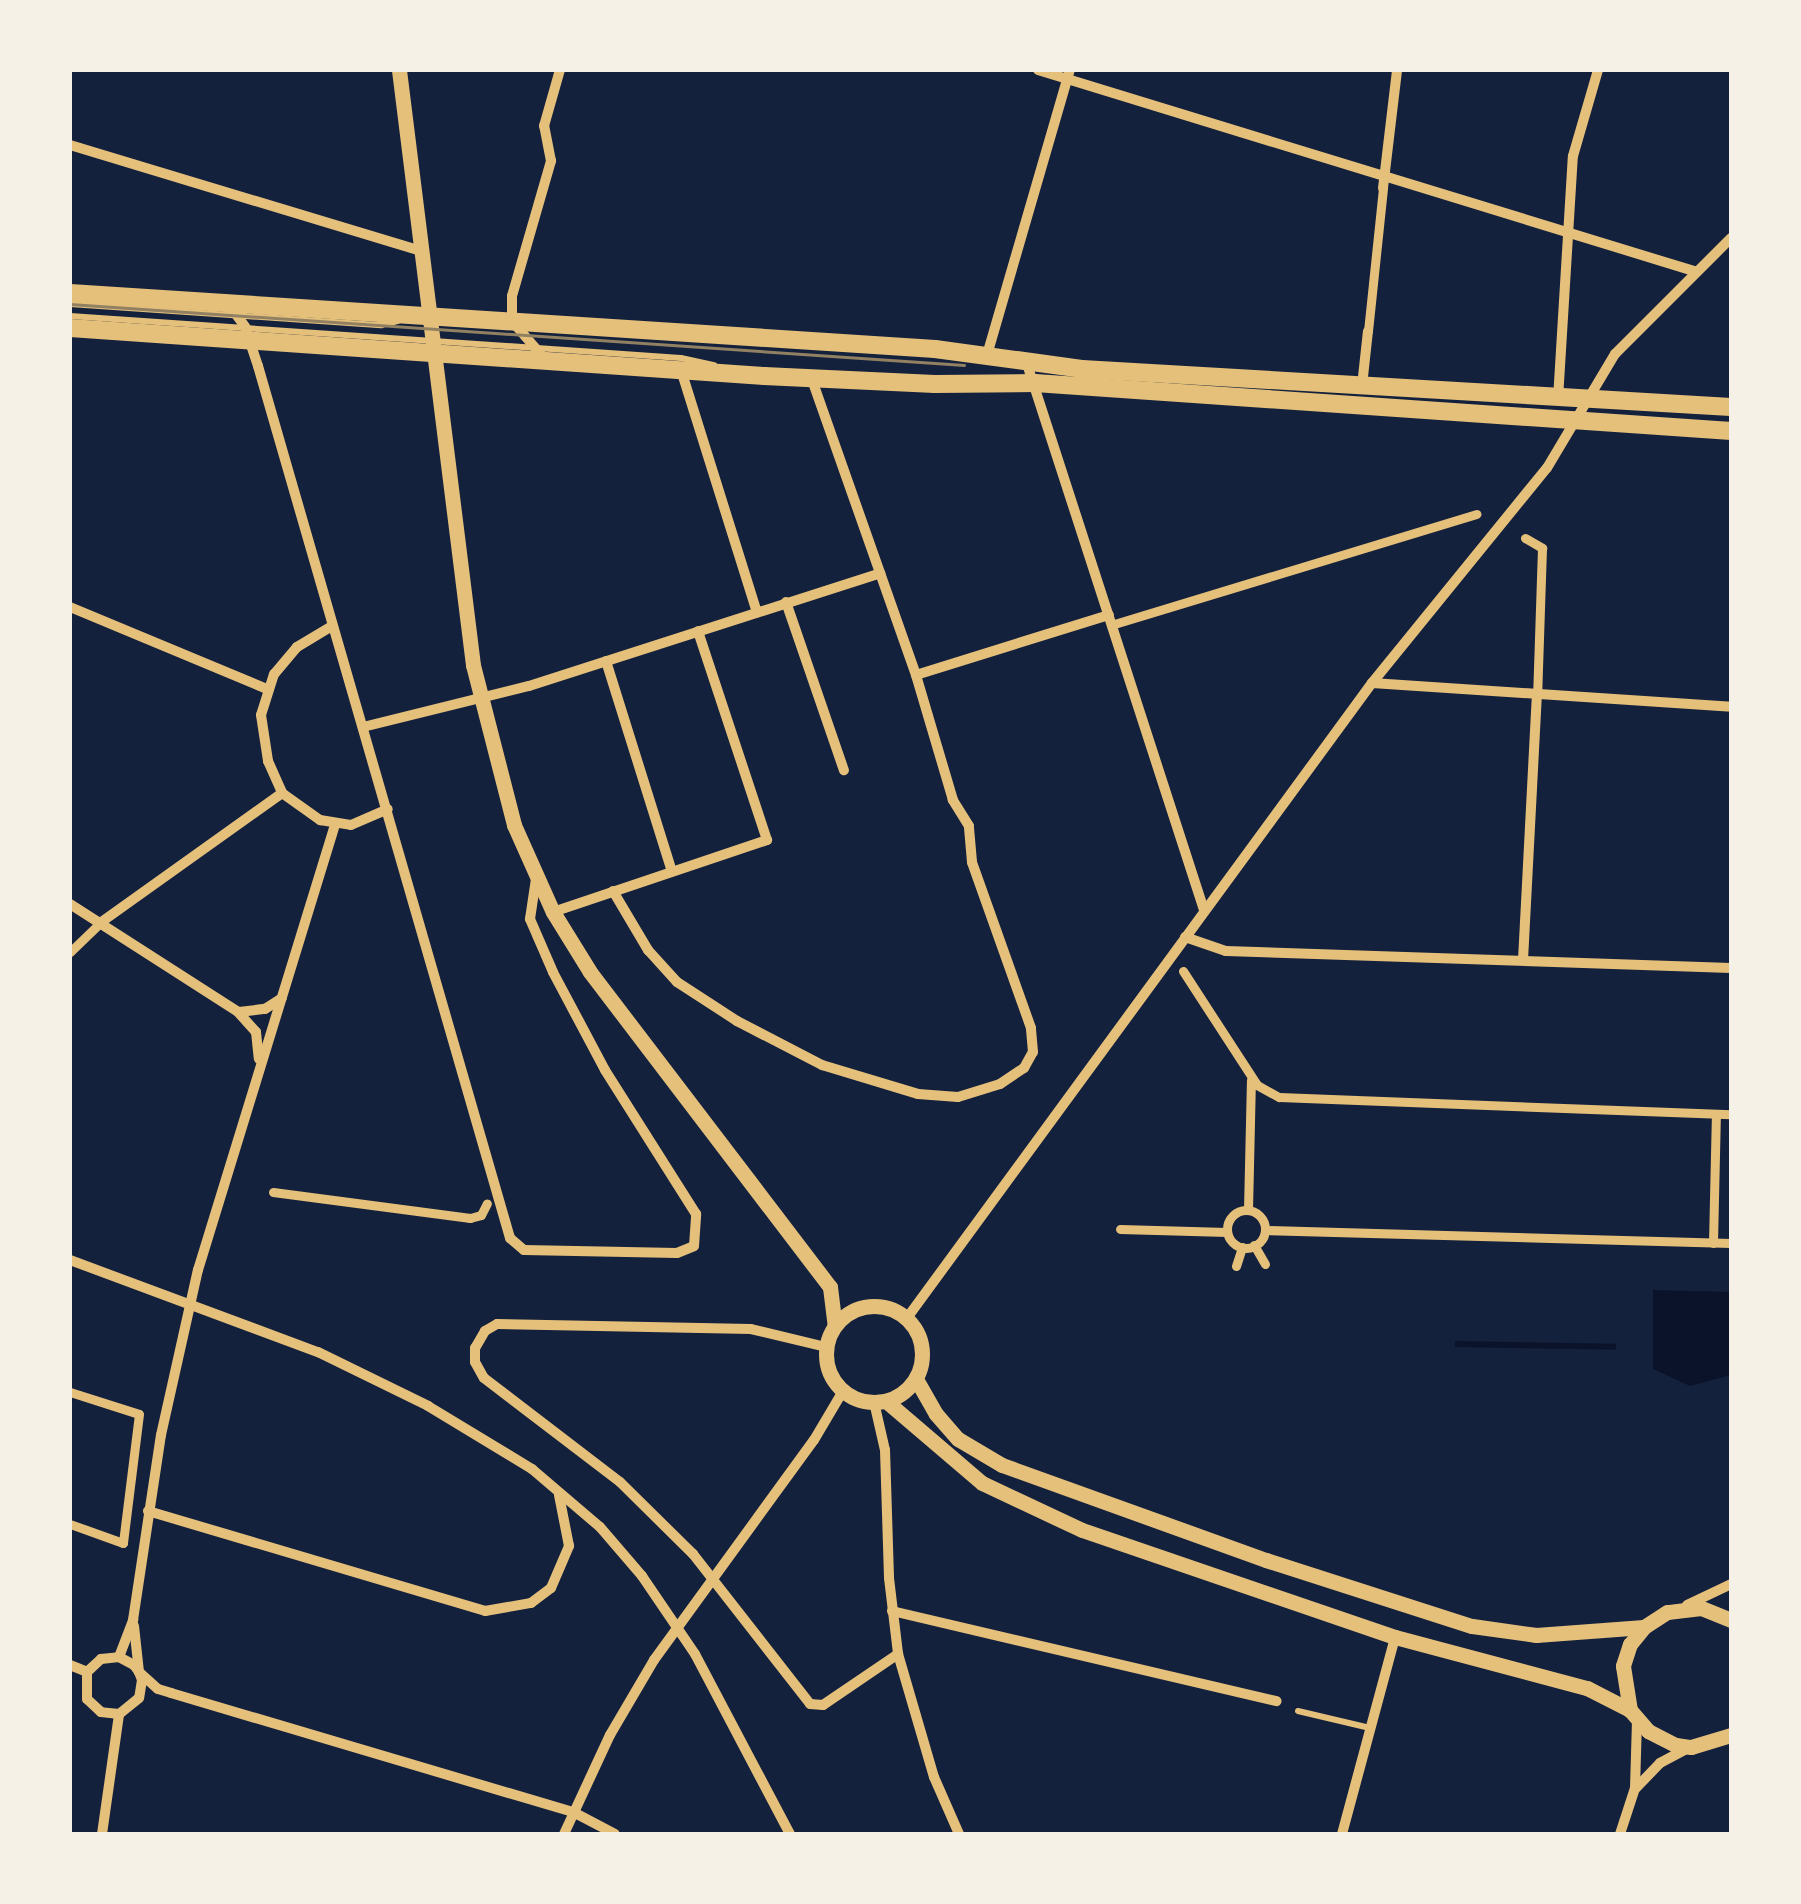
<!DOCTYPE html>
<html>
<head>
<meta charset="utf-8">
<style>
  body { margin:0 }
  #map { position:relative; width:1801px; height:1904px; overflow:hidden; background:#14213d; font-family:"DM Sans",sans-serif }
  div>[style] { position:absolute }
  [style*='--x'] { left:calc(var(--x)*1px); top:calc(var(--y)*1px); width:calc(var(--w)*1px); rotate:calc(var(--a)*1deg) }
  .water>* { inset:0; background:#0b132b; transform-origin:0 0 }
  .service>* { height:6px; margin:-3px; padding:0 3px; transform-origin:3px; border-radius:3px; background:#e5c07b }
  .pedestrian>* { height:9px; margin:-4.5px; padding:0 4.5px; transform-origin:4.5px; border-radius:4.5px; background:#e5c07b }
  .pedestrian>.ring { margin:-4.5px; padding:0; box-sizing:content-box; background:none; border:9px solid #e5c07b; border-radius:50% }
  .minor>* { height:10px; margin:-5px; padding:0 5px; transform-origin:5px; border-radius:5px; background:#e5c07b }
  .tertiary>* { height:15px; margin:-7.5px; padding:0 7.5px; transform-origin:7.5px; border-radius:7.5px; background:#e5c07b }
  .tertiary>.ring { margin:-7.5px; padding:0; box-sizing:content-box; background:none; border:15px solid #e5c07b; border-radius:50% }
  .primary>* { height:18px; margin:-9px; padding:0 9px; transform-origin:9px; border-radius:9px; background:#e5c07b }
  .tram>* { height:2.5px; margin:-1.25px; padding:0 1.25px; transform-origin:1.25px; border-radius:1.25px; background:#918062 }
  span { translate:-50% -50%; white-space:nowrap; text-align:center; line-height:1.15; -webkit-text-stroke:10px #f6f1e7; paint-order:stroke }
  .frame { position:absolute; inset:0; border:72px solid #f6f1e7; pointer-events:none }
</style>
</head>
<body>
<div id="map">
  <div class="water">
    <i style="clip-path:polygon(1653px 1290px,1731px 1292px,1731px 1375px,1690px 1386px,1653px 1369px)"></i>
    <i style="left:1455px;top:1341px;width:161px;height:6px;rotate:1deg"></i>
  </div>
  <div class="service">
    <i style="--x:70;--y:304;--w:312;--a:3.9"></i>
    <i style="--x:381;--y:325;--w:17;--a:-13"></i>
    <i style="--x:70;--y:316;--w:612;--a:3.93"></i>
    <i style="--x:681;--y:358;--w:34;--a:12"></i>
    <i style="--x:1298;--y:1711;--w:74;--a:13.3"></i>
  </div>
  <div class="pedestrian">
    <i style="--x:1368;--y:331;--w:144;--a:-84"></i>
    <i style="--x:1525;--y:538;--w:20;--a:30"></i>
    <i style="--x:1542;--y:548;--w:147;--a:91.9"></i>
    <i style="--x:1111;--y:625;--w:382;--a:-16.9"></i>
    <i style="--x:70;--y:952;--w:42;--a:-44"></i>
    <i style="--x:1183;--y:971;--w:136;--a:57"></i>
    <i style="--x:1257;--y:1085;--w:25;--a:29"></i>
    <i style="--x:1279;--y:1097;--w:452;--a:2.2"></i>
    <i style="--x:273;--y:1192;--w:199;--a:7.5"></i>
    <i style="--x:470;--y:1218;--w:11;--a:-15"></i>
    <i style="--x:481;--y:1215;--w:13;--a:-63"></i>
    <i style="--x:1248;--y:1210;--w:130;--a:-88.7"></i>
    <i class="ring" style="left:1227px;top:1210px;width:29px;height:29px"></i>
    <i style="--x:1120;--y:1229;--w:107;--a:1.6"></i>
    <i style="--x:1265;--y:1230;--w:466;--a:1.6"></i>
    <i style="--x:1713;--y:1243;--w:129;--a:-88.7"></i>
    <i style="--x:1254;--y:1245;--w:22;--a:60"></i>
    <i style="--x:1236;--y:1266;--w:20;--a:-72"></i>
    <i style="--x:70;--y:1392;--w:72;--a:17.7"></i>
    <i style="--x:139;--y:1414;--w:130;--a:97.1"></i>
    <i style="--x:123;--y:1543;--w:56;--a:-160.3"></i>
  </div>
  <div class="minor">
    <i style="--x:1038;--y:70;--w:689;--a:17.04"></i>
    <i style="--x:70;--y:145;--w:368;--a:16.8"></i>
    <i style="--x:1383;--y:188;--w:119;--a:-83.2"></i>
    <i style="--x:230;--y:306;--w:26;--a:54"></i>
    <i style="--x:245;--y:327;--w:41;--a:71.6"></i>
    <i style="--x:258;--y:366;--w:908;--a:73.88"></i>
    <i style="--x:510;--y:1238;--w:18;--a:41"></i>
    <i style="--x:524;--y:1250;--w:153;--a:1.1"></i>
    <i style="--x:677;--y:1253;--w:18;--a:-22"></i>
    <i style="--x:694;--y:1246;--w:32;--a:-86"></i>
    <i style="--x:696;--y:1214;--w:170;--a:-122.3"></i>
    <i style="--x:605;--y:1070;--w:111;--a:-118"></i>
    <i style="--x:553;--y:972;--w:58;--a:-113.5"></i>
    <i style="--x:530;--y:919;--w:40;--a:-81.5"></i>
    <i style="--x:987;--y:355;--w:297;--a:-73.8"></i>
    <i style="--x:544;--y:358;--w:49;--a:-130.9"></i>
    <i style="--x:512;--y:321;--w:25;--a:-90"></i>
    <i style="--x:512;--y:296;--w:141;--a:-73.9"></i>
    <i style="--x:551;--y:161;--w:36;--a:-101"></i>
    <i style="--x:544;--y:126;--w:58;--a:-74.1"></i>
    <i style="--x:1027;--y:364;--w:574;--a:72.04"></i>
    <i style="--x:681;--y:370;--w:254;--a:72.6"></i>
    <i style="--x:1362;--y:386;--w:55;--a:-83.8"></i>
    <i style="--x:1558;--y:399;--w:243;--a:-86.5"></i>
    <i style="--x:1573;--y:156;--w:90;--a:-73.8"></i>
    <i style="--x:786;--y:602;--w:178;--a:71"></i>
    <i style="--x:70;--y:607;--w:213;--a:22.6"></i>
    <i style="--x:332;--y:626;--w:41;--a:149"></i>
    <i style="--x:297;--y:647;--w:35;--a:130"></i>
    <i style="--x:274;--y:674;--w:43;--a:107.6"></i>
    <i style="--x:261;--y:715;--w:47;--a:81.3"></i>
    <i style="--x:268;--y:761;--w:35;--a:66"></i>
    <i style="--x:282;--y:793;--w:47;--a:35.4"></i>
    <i style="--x:320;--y:820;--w:31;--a:9"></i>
    <i style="--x:351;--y:825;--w:40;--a:-23.4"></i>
    <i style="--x:606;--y:661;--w:220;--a:72.6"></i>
    <i style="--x:916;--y:675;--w:202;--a:-17.3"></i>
    <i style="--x:1372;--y:683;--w:360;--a:3.8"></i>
    <i style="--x:363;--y:727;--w:171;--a:-13.9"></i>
    <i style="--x:529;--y:686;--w:369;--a:-17.8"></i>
    <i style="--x:613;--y:891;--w:69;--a:59.3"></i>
    <i style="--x:648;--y:950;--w:43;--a:47.8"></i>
    <i style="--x:677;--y:982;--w:72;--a:33"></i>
    <i style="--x:737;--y:1021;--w:96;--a:27.4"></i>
    <i style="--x:822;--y:1065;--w:100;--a:16.8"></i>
    <i style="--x:918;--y:1094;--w:40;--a:4.3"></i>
    <i style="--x:958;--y:1097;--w:44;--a:-17.2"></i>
    <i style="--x:1000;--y:1084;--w:29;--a:-34"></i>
    <i style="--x:1024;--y:1068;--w:18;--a:-61"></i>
    <i style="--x:1033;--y:1052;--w:24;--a:-95"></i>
    <i style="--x:1031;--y:1028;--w:176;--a:-109.6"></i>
    <i style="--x:972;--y:862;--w:36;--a:-95"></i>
    <i style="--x:969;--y:826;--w:31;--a:-122"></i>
    <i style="--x:953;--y:800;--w:130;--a:-106.5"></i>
    <i style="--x:916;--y:675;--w:314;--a:-109.4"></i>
    <i style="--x:70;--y:904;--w:200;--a:32.7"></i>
    <i style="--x:238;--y:1012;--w:27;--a:48"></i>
    <i style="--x:256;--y:1032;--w:27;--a:84"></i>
    <i style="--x:553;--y:912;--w:226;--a:-18.6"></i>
    <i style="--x:767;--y:840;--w:220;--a:-108.3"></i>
    <i style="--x:100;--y:923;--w:224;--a:-35.5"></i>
    <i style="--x:1185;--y:937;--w:43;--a:18.9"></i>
    <i style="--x:1226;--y:951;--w:505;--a:1.93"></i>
    <i style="--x:1523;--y:960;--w:265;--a:-87"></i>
    <i style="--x:239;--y:1012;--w:26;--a:-7"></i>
    <i style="--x:265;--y:1009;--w:20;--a:-33"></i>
    <i style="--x:70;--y:1260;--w:265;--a:20.4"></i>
    <i style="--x:318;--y:1352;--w:123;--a:26.1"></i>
    <i style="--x:428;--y:1406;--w:122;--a:31.2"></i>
    <i style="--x:532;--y:1469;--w:89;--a:40.5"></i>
    <i style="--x:600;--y:1527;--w:65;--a:49.4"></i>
    <i style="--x:642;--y:1576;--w:94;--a:55.8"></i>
    <i style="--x:695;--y:1654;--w:204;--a:62.2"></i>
    <i style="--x:907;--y:1318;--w:787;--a:-53.79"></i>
    <i style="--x:1372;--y:683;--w:277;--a:-50.9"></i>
    <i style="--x:1547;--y:468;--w:133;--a:-59.2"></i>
    <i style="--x:1615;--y:354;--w:164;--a:-45"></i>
    <i style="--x:826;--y:1347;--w:77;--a:-166.5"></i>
    <i style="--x:751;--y:1329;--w:254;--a:-178.9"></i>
    <i style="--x:497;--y:1324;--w:14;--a:150"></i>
    <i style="--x:485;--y:1331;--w:20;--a:120"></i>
    <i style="--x:475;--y:1348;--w:14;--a:90"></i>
    <i style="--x:475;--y:1362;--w:18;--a:61"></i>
    <i style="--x:484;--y:1378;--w:171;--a:37.4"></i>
    <i style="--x:620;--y:1482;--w:103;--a:44.6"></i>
    <i style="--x:693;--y:1554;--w:190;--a:52"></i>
    <i style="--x:810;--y:1704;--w:13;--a:4"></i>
    <i style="--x:823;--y:1705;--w:91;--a:-34.2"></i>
    <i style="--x:874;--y:1402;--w:49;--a:77.1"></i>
    <i style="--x:885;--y:1450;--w:128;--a:88.2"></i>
    <i style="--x:889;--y:1578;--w:77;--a:83.2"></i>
    <i style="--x:898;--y:1654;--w:128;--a:73.7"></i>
    <i style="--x:934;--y:1777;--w:62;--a:66.3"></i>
    <i style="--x:148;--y:1511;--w:352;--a:16.5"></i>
    <i style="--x:485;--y:1611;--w:47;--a:-9.9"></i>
    <i style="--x:531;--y:1603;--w:25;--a:-37"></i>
    <i style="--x:551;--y:1588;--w:46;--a:-66.8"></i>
    <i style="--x:569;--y:1546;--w:52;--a:-101.1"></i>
    <i style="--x:1687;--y:1605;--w:49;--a:-25.5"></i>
    <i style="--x:892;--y:1611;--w:395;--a:13.2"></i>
    <i style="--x:134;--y:1626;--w:46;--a:83.8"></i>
    <i style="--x:139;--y:1672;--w:9;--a:69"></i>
    <i style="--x:142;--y:1680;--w:18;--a:99"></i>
    <i style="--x:139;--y:1698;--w:26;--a:141"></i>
    <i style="--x:119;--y:1714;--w:18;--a:-174"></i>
    <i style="--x:101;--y:1712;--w:19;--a:-137"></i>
    <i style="--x:87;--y:1699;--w:27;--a:-90"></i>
    <i style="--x:87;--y:1672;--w:19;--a:-43"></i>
    <i style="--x:101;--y:1659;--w:18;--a:-6"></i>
    <i style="--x:119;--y:1657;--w:17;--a:28"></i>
    <i style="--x:134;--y:1665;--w:9;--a:54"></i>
    <i style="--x:139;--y:1672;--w:25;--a:42"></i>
    <i style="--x:158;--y:1689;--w:14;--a:17"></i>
    <i style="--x:171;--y:1693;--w:421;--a:16.5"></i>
    <i style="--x:575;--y:1813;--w:45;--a:27.7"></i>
    <i style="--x:119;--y:1657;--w:40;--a:-69"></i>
    <i style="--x:133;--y:1620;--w:187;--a:-81.4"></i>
    <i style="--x:161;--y:1435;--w:169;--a:-77.4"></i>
    <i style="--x:198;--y:1270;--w:466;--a:-72.9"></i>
    <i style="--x:70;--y:1665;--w:18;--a:22"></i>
    <i style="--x:1636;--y:1788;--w:35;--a:-46"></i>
    <i style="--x:1660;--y:1763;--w:34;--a:-28"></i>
    <i style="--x:102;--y:1834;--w:121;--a:-81.9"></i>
    <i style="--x:564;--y:1834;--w:109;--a:-65.1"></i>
    <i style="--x:610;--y:1735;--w:87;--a:-59.6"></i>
    <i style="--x:654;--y:1660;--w:272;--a:-54"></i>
    <i style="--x:814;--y:1440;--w:57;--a:-59.4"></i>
    <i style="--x:1342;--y:1834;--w:204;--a:-74.9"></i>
    <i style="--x:1620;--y:1834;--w:48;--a:-71.9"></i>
    <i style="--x:1635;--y:1788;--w:68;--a:-88.3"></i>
  </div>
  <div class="tertiary">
    <i style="--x:399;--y:70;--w:600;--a:82.91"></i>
    <i style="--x:473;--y:665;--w:165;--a:75.6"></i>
    <i style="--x:514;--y:825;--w:95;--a:65.9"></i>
    <i style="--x:553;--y:912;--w:70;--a:58.3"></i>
    <i style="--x:590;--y:972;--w:396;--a:52.7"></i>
    <i style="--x:830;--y:1287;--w:39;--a:83"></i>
    <i class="ring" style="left:826px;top:1306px;width:81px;height:81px"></i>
    <i style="--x:916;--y:1379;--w:40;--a:60.3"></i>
    <i style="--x:936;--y:1414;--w:33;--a:49"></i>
    <i style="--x:958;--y:1439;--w:51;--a:30.6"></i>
    <i style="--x:1002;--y:1465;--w:281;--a:19.8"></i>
    <i style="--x:1266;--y:1560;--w:216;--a:17.8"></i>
    <i style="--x:1472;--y:1626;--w:65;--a:8"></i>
    <i style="--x:1536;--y:1635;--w:108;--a:-4.2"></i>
    <i style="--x:886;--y:1401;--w:126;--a:40.5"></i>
    <i style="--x:982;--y:1483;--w:110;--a:25.2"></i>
    <i style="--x:1082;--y:1530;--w:331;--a:18.9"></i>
    <i style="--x:1395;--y:1637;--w:199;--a:14.9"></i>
    <i style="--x:1587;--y:1688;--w:48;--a:27.1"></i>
    <i style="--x:1731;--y:1620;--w:32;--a:-158"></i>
    <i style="--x:1701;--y:1608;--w:34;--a:173"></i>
    <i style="--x:1667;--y:1612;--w:27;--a:147"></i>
    <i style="--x:1644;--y:1627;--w:22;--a:129"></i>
    <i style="--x:1630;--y:1644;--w:23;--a:108"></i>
    <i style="--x:1623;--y:1666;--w:45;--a:81"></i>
    <i style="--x:1630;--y:1710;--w:28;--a:49"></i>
    <i style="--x:1648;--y:1731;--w:31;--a:27"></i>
    <i style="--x:1676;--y:1745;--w:15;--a:8"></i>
    <i style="--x:1691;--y:1747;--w:42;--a:-16.7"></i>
  </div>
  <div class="primary">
    <i style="--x:70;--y:293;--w:867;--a:3.7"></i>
    <i style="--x:935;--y:349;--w:148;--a:7.7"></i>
    <i style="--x:1082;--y:369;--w:650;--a:3.35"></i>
    <i style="--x:70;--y:328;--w:696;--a:3.96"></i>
    <i style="--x:764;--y:376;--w:171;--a:2.7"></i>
    <i style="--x:935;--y:384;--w:100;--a:-0.6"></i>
    <i style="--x:1035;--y:383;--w:698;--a:3.95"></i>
  </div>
  <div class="tram">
    <i style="--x:70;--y:304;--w:896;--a:3.9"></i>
  </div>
  <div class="frame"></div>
</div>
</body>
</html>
